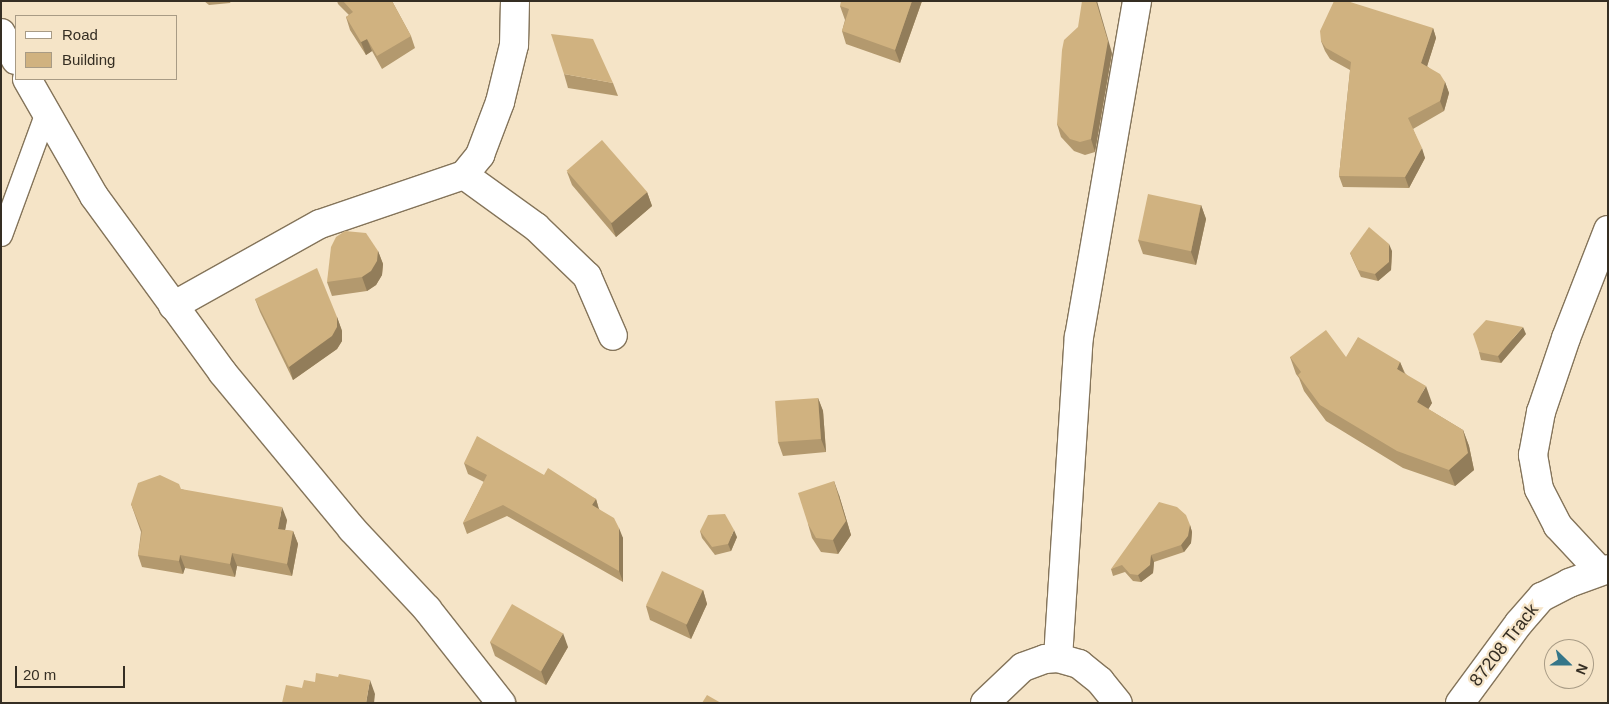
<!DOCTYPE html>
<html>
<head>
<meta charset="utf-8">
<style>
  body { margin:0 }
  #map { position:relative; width:1609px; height:704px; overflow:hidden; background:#f5e4c7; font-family:Helvetica,sans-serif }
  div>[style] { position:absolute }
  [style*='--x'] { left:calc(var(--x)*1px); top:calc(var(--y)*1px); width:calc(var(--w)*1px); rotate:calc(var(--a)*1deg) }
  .roads { filter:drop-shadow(1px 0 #84745a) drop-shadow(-1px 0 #84745a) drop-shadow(0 1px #84745a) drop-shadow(0 -1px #84745a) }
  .lane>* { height:21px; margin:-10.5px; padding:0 10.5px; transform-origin:10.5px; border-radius:10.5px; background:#fff }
  .street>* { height:28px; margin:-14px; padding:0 14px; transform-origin:14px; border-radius:14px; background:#fff }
  .wall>* { inset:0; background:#b3996e }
  .shaded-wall>* { inset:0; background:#927d5a }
  .building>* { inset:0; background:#d0b280; transform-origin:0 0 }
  span { translate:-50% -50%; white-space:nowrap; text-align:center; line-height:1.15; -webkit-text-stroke:4.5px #f5e4c7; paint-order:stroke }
  .street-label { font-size:18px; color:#352e23 }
  .frame { position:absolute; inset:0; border:2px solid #352e23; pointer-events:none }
  .legend { position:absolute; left:15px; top:15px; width:162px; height:65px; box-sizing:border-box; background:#f5e4c7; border:1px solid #a89b85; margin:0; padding:6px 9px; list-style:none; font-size:15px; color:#352e23 }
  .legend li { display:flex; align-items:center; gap:10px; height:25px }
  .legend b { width:25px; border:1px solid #a89b85 }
  .north { position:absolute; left:1544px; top:639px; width:50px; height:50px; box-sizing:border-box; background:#f5e4c7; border:1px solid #a89b85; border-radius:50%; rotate:112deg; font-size:14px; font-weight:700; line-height:20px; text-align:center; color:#352e23 }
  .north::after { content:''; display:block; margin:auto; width:18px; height:22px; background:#357689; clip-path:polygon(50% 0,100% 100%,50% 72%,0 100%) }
  .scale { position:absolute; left:15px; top:666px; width:110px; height:22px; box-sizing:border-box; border:2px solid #352e23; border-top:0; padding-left:6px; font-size:15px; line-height:18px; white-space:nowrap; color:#352e23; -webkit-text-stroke:4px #f5e4c7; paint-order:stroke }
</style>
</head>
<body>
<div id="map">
  <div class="roads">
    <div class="lane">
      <i style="--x:1;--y:235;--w:131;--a:-69.9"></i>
    </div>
    <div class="street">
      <i style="--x:1;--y:33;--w:31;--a:61"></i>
      <i style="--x:27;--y:79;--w:135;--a:60.2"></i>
      <i style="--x:94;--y:196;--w:219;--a:53.9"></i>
      <i style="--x:223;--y:373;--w:202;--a:50.4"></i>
      <i style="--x:352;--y:529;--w:110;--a:46.8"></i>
      <i style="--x:427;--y:609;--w:120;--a:51.8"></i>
      <i style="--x:464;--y:175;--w:89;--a:35.8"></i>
      <i style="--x:536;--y:227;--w:71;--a:43.9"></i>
      <i style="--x:587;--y:276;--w:65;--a:66.6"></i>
      <i style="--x:173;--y:306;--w:168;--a:-29.2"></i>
      <i style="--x:320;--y:224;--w:152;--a:-18.8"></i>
      <i style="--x:464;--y:175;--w:26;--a:-51"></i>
      <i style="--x:480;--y:155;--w:57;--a:-69.3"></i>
      <i style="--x:500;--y:102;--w:59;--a:-76.2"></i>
      <i style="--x:514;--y:45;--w:44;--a:-88.7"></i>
      <i style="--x:1600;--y:571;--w:62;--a:-133"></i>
      <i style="--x:1558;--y:526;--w:42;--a:-117.2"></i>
      <i style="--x:1539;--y:489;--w:35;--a:-100"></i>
      <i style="--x:1533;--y:455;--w:44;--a:-79.5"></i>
      <i style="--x:1541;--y:412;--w:78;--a:-71.3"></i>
      <i style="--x:1566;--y:338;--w:116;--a:-68.7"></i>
      <i style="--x:1058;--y:658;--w:322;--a:-86.3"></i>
      <i style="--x:1079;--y:337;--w:341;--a:-80.2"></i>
      <i style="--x:985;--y:703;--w:52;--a:-43.5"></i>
      <i style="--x:1023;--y:667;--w:23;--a:-20"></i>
      <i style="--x:1045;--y:659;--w:13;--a:-4"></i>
      <i style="--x:1058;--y:658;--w:22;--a:16"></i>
      <i style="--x:1079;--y:664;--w:27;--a:39"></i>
      <i style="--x:1100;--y:681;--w:28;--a:51"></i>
      <i style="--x:1460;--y:703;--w:99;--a:-53.6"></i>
      <i style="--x:1519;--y:623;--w:35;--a:-49"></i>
      <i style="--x:1542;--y:597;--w:30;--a:-27"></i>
      <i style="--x:1569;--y:583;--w:41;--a:-19.7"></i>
    </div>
  </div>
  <div class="wall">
    <i style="clip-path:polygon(204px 1px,231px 1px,230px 3px,209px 5px)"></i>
    <i style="clip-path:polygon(337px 1px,392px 1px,411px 36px,415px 48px,382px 69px,372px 51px,366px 55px,350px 30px,346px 17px,349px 15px,338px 4px)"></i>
    <i style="clip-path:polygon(922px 1px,900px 63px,846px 44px,842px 31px,845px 20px,840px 6px)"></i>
    <i style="clip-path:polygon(1433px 28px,1436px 38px,1427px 66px,1445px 82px,1449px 93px,1444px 111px,1413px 129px,1425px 158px,1409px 188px,1343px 187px,1339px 176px,1350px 70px,1330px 59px,1325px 51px,1321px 41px)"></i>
    <i style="clip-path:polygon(1112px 53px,1095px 152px,1085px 155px,1074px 151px,1061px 137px,1057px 124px)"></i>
    <i style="clip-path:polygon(564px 74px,613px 83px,618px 96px,568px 88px)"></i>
    <i style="clip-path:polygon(567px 172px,647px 192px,652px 206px,616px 237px,572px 185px)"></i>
    <i style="clip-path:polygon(1201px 205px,1206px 219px,1196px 265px,1143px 254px,1138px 240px)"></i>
    <i style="clip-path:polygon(378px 251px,383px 264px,382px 275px,376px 285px,367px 291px,332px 296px,327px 282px)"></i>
    <i style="clip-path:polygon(1392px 251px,1391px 270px,1378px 281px,1361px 277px,1353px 260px,1350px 253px)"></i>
    <i style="clip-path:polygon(255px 299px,337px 317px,342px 331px,342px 341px,337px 349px,293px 380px,260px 312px)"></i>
    <i style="clip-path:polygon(1526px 334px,1501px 363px,1481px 360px,1479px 352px)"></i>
    <i style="clip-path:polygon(1290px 357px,1346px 357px,1400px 362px,1405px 373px,1432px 403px,1428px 409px,1463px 430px,1469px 446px,1474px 470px,1455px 486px,1403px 468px,1326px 421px,1304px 391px,1299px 378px,1296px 374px)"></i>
    <i style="clip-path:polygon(818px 398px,823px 411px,826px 452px,783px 456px,778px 442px)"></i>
    <i style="clip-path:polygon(464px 463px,544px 475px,596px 499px,599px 509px,623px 538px,623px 582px,507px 516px,467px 534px,463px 523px,484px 482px,468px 474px)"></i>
    <i style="clip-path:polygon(181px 489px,287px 520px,285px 530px,293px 531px,298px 544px,292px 576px,237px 566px,235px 577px,185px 568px,183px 574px,142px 567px,138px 555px,141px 532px,131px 504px)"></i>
    <i style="clip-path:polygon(839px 495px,851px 535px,838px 554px,821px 552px,812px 538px,808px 524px)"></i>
    <i style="clip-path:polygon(1190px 525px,1192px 532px,1191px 543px,1184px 552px,1154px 562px,1153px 573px,1141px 582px,1133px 581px,1125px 572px,1113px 576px,1111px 569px)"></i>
    <i style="clip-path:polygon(700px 531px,737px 537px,731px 551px,715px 555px,702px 538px)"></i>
    <i style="clip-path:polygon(703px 590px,707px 604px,691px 639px,650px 620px,646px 606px)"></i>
    <i style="clip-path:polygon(490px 642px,568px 647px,546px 685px,495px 656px)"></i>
  </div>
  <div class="shaded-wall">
    <i style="clip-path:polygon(912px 1px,922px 1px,900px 63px,895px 50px)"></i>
    <i style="clip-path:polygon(1096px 1px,1097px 1px,1112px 53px,1095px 152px,1091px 139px)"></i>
    <i style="clip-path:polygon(1433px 28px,1436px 38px,1425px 73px,1421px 63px)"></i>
    <i style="clip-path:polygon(367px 39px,372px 51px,366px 55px,361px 42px)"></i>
    <i style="clip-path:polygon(1445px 82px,1449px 93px,1444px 111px,1440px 101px)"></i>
    <i style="clip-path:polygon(1422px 148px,1425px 158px,1409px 188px,1405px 177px)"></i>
    <i style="clip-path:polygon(647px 192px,652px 206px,616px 237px,611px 223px)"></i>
    <i style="clip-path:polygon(1201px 205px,1206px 219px,1196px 265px,1191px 252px)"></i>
    <i style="clip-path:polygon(1389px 244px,1392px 251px,1391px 270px,1378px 281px,1375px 274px)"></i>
    <i style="clip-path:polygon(378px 251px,383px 264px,382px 275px,376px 285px,367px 291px,362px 277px)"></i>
    <i style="clip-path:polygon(337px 317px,342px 331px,342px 341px,337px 349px,293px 380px,289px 367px)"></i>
    <i style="clip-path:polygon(1523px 327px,1526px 334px,1501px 363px,1498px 356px)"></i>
    <i style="clip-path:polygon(1400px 362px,1406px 378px,1397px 369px)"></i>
    <i style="clip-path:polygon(1426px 386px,1432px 403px,1423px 418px,1417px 402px)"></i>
    <i style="clip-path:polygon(818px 398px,823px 411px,826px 452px,821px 439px)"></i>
    <i style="clip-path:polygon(1463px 430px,1469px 446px,1474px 470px,1455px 486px,1449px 470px)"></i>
    <i style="clip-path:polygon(834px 481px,839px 495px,851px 535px,838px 554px,833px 540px)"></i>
    <i style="clip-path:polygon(596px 499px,599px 510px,592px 505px)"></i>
    <i style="clip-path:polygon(282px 507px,287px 520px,283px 541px,278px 529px)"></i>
    <i style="clip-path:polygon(1190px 525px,1192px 532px,1191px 543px,1184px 552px,1181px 545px)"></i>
    <i style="clip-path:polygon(619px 528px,623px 538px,623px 582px,619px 571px)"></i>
    <i style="clip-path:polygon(734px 530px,737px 537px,731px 551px,728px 544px)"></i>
    <i style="clip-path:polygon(293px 531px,298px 544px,292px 576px,287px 564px)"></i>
    <i style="clip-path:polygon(232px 553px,237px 566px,235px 577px,230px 564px)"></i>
    <i style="clip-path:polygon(180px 555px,185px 568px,183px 574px,179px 561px)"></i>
    <i style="clip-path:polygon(1151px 555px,1154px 562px,1153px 573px,1141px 582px,1138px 575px)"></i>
    <i style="clip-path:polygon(703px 590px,707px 604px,691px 639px,686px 625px)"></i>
    <i style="clip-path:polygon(563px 633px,568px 647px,546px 685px,541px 671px)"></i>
    <i style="clip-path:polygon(370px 680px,375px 694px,374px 703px,366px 703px)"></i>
  </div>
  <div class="building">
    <i style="clip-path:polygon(343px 1px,392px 1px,411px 36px,377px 56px,367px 39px,361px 42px,346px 17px,353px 12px)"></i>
    <i style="clip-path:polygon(841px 1px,912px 1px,895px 50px,842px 31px,849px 9px,840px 6px)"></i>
    <i style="clip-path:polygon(1082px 1px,1096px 1px,1108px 41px,1091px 139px,1080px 142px,1070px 139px,1057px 124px,1062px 50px,1064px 40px,1078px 27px)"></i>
    <i style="clip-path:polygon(1334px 1px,1347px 1px,1433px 28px,1421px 63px,1440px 74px,1445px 82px,1440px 101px,1408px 118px,1422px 148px,1405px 177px,1339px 176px,1351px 62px,1326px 48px,1321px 41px,1320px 31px)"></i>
    <i style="clip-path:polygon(551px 34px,593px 39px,613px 83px,564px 74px)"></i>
    <i style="left:602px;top:140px;width:69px;height:47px;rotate:49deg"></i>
    <i style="left:1148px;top:194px;width:54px;height:47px;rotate:12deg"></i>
    <i style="clip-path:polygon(1369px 227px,1389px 244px,1389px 262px,1375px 274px,1358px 270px,1350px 253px)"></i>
    <i style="clip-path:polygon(345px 231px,366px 233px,378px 251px,377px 261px,371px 271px,362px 277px,327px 282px,331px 247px,336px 237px)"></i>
    <i style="clip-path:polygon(317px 268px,337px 317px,337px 327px,332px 336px,289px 367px,255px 299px)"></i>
    <i style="clip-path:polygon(1486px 320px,1523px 327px,1498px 356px,1479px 352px,1473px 334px)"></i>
    <i style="clip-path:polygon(1326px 330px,1346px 357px,1358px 337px,1400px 362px,1397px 369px,1426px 386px,1417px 402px,1463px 430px,1468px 453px,1449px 470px,1397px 451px,1320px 405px,1298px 375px,1301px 372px,1290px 357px)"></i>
    <i style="left:818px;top:398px;width:41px;height:43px;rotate:86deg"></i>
    <i style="clip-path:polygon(477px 436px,544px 475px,548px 468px,596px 499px,592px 505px,614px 518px,619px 528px,619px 571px,503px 505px,463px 523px,487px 475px,464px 463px)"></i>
    <i style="clip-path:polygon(160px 475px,179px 484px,181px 489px,282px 507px,278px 529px,293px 531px,287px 564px,232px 553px,230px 564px,180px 555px,179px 561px,138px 555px,142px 531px,131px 504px,138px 483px)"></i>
    <i style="clip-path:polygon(834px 481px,846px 521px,833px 540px,816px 538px,808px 524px,798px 493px)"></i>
    <i style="clip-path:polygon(1159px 502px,1177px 507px,1186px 515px,1190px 525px,1188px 536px,1181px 545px,1151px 555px,1150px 565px,1138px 575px,1130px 574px,1122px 565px,1111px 569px)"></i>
    <i style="clip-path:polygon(725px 514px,734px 530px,728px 544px,712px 547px,700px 531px,708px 515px)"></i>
    <i style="left:662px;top:571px;width:45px;height:38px;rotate:25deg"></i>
    <i style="left:512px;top:604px;width:59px;height:44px;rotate:30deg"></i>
    <i style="clip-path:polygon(316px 673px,338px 677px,339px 674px,370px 680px,366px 703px,282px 703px,286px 685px,302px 688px,304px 680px,315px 682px)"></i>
    <i style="clip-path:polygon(707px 695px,721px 703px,702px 703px)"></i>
  </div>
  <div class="street-label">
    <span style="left:1504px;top:645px;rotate:-52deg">87208 Track</span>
  </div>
  <div class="frame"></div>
  <ul class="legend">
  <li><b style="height:6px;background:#fff"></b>Road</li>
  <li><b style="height:14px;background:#d0b280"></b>Building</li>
  </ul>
  <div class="north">N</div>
  <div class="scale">20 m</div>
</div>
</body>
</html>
